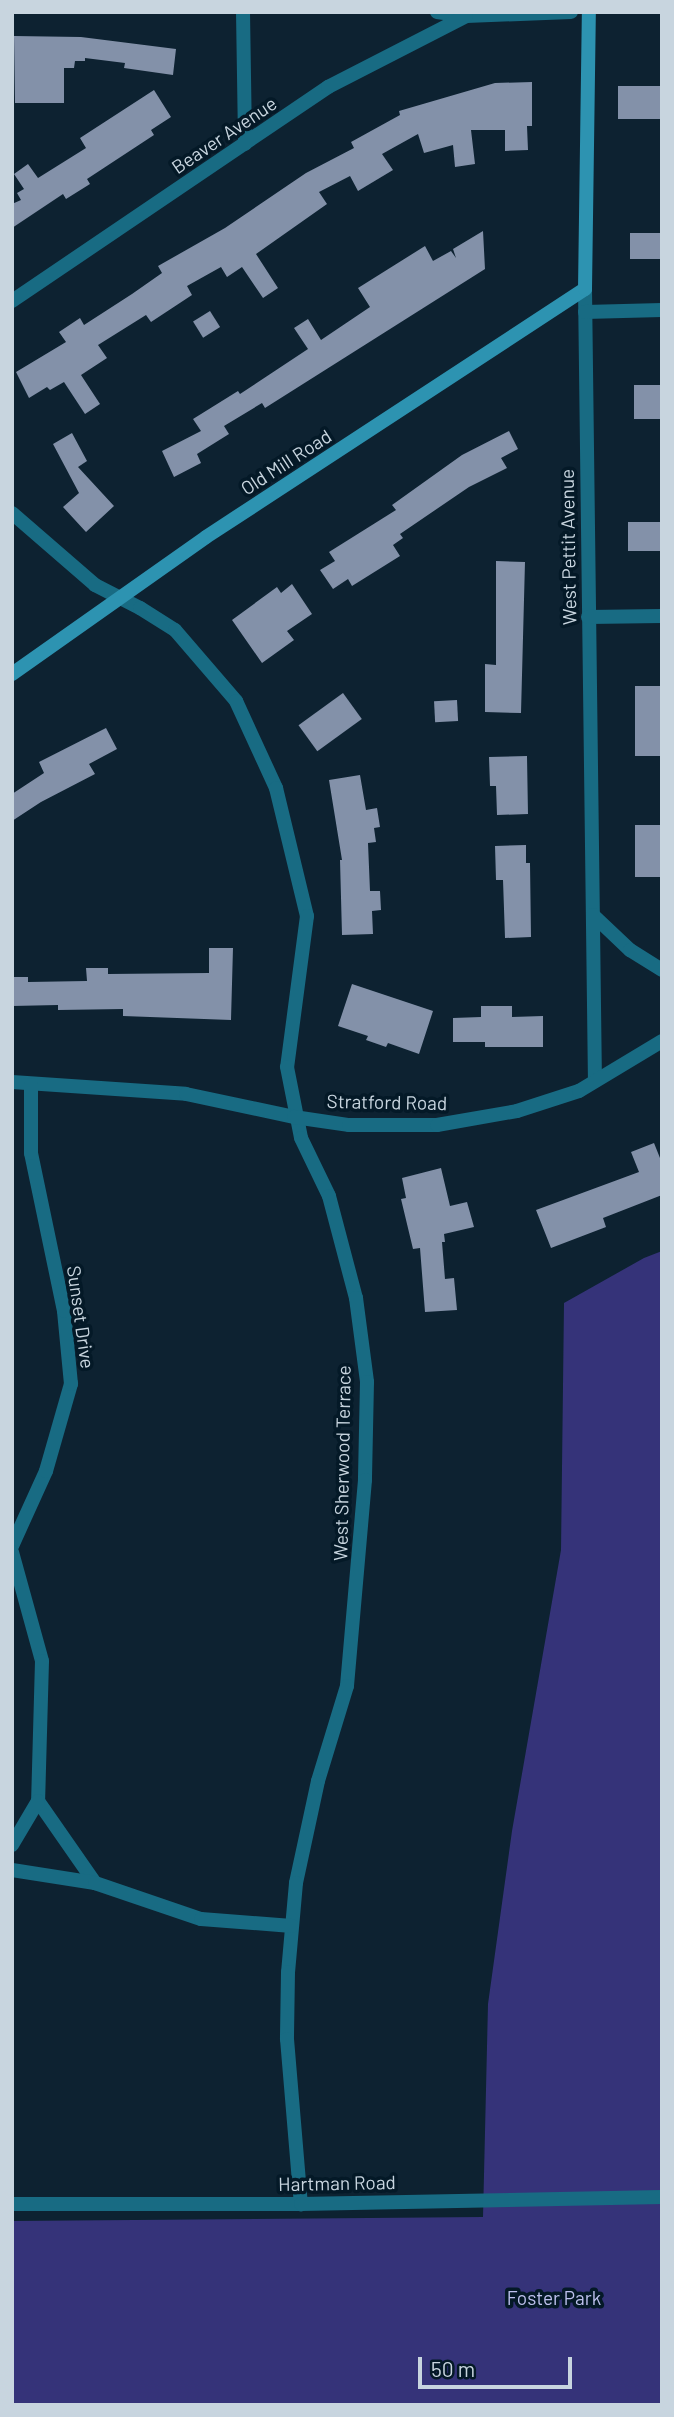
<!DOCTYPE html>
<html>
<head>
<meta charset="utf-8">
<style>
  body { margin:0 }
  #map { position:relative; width:674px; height:2417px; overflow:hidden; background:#0d2231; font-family:Barlow,sans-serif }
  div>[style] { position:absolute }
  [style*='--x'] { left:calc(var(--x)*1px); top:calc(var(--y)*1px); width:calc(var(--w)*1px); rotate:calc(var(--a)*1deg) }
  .green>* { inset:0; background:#353379 }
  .building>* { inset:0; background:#8391a9; transform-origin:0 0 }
  .street>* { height:14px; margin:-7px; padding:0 7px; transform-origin:7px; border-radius:7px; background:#186b83 }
  .secondary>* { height:14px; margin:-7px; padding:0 7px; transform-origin:7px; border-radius:7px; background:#2d93b1 }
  span { translate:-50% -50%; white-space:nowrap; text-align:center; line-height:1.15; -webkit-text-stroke:7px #041927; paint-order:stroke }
  .street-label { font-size:19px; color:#c8d5df }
  .park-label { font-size:19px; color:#bdc1ed }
  .frame { position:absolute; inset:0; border:14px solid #c8d5df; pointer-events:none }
  .scale { position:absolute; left:418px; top:2357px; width:154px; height:32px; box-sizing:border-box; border:4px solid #c8d5df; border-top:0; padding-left:9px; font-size:21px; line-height:24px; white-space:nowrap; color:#c8d5df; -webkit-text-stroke:5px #041927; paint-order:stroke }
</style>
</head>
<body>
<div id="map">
  <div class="green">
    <i style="clip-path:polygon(662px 1251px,662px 2405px,12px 2405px,12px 2221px,483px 2217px,488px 2004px,512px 1831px,561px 1550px,564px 1303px,644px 1258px)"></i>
  </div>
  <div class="building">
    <i style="clip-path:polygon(14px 36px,81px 37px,176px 49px,173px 75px,124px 68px,125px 63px,85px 58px,85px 61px,75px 61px,74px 68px,64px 68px,64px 103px,15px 103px)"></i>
    <i style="clip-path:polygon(532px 82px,532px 126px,527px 126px,528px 150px,505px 151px,505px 130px,471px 130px,475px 164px,455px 167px,453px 145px,424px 153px,418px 134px,382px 154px,393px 170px,358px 191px,350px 176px,319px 192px,327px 204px,256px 254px,278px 288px,263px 298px,242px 267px,227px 277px,221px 267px,187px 286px,192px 295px,151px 322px,146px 315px,98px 345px,107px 358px,81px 375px,100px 404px,85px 414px,64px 382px,50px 390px,47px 387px,29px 398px,16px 372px,66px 342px,59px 332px,80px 318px,84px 325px,132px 294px,162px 273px,158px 266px,225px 228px,306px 173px,354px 148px,351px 142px,400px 115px,399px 111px,495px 83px)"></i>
    <i style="left:618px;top:86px;width:44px;height:33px"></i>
    <i style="clip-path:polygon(154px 90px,171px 117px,151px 130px,154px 135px,87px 179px,90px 184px,66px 199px,63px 194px,12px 228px,12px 204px,21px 200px,17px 193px,24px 189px,14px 174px,28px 164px,38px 178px,86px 148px,80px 138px)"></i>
    <i style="clip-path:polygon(483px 231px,485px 269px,265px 408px,262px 403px,224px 426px,229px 434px,197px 454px,201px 463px,174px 477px,162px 451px,201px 431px,193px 419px,238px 391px,240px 394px,308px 349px,294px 328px,308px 319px,321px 340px,370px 307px,358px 288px,425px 246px,433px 261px,451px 251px,456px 258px,453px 249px)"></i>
    <i style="left:630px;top:233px;width:32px;height:26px"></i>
    <i style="left:210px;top:311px;width:19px;height:20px;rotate:58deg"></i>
    <i style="left:634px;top:385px;width:28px;height:34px"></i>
    <i style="clip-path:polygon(509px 431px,518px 449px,501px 458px,507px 468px,469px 487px,400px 534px,403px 538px,393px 545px,400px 556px,352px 586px,348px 579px,333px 589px,320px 570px,335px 561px,329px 552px,396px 510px,392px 505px,462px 455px)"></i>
    <i style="clip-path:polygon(72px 433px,87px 461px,78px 467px,114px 506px,86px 532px,63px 507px,79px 493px,53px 444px)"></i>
    <i style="left:662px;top:522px;width:29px;height:34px;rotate:90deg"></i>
    <i style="clip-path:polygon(496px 561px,525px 562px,521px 713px,485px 712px,485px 664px,496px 665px)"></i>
    <i style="clip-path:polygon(292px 584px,312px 614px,287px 631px,294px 640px,262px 663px,232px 620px,277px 587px,281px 593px)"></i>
    <i style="left:635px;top:686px;width:27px;height:70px"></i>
    <i style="left:343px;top:693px;width:32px;height:55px;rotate:54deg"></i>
    <i style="left:457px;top:700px;width:21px;height:23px;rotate:87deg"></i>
    <i style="clip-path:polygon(106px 728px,117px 749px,89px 764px,95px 774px,41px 802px,12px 821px,12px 794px,44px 773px,39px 762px)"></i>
    <i style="clip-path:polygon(527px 756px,528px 814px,497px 815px,496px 786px,490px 786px,489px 757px)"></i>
    <i style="clip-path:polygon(360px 775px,366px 810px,377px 808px,380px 827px,374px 828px,376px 842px,368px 843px,370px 891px,380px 891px,381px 910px,372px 911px,373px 934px,342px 935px,340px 860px,342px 860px,329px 780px)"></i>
    <i style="left:635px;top:825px;width:27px;height:52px"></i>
    <i style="clip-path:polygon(526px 845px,526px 863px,530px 863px,531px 937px,505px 938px,503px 880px,496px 880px,495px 846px)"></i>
    <i style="clip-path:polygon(209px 948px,233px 948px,231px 1020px,123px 1016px,123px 1009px,58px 1010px,58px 1005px,12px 1006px,12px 977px,28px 977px,28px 982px,87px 981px,86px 968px,108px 968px,108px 974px,209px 973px)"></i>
    <i style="clip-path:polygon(352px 984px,433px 1011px,419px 1054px,388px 1043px,386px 1047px,366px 1040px,368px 1036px,338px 1026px)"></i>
    <i style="clip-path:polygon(481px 1006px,512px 1006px,512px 1017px,543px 1016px,543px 1047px,485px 1047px,485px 1042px,453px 1042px,453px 1018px,481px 1017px)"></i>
    <i style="clip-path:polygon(654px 1143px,662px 1163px,662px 1195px,603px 1218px,606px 1227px,551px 1248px,536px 1210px,639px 1172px,631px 1152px)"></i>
    <i style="clip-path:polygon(441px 1168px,450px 1206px,467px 1202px,474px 1227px,444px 1234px,445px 1242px,442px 1242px,445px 1279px,454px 1278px,457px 1310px,425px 1312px,420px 1248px,413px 1249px,401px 1199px,406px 1198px,402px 1178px)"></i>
  </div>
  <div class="street">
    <i style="--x:243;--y:12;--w:132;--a:89.1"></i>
    <i style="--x:437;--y:12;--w:29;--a:8"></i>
    <i style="--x:466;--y:16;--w:105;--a:-2.2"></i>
    <i style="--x:585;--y:289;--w:792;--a:89.28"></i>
    <i style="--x:12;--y:301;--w:382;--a:-34.1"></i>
    <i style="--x:328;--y:87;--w:155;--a:-27.2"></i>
    <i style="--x:585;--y:312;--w:77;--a:-1.5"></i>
    <i style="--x:12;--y:513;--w:110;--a:40.9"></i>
    <i style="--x:95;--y:585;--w:51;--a:27.1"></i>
    <i style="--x:140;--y:608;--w:41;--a:32.2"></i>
    <i style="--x:175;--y:630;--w:94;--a:49.3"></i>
    <i style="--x:236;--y:701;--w:96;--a:65.3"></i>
    <i style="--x:276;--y:788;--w:132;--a:76.4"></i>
    <i style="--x:307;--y:916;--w:152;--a:97.5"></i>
    <i style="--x:287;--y:1067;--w:72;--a:78.8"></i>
    <i style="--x:301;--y:1138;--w:64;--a:64.2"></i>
    <i style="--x:329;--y:1196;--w:106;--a:75.2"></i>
    <i style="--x:356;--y:1298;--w:85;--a:82.5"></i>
    <i style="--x:367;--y:1382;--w:98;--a:91.2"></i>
    <i style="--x:365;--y:1480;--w:207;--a:95"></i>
    <i style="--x:347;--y:1686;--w:99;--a:107"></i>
    <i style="--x:318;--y:1781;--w:104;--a:102.2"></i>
    <i style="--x:296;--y:1883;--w:89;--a:95.1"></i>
    <i style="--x:288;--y:1972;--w:67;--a:90.9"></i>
    <i style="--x:287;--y:2039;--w:166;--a:85.2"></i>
    <i style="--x:588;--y:617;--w:74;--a:-0.8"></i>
    <i style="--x:593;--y:915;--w:51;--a:43.4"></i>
    <i style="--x:630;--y:950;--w:38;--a:32"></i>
    <i style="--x:12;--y:1082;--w:174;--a:3.9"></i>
    <i style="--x:186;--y:1094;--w:110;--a:12"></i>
    <i style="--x:294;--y:1117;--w:56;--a:8.3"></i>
    <i style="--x:349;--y:1125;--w:88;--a:0"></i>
    <i style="--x:437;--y:1125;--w:81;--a:-9.9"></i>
    <i style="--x:517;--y:1111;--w:65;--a:-17.9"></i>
    <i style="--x:579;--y:1091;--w:97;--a:-31.1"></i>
    <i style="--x:12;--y:1546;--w:82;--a:-65.6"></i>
    <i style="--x:46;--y:1471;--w:91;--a:-74"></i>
    <i style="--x:71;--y:1384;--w:73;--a:-95.5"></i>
    <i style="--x:64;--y:1311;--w:161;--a:-101.8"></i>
    <i style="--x:31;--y:1153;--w:68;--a:-90"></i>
    <i style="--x:12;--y:1552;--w:113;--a:74.6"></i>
    <i style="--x:42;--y:1661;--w:140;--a:91.6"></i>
    <i style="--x:38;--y:1801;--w:100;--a:55.2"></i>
    <i style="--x:12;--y:1845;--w:51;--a:-59.4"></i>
    <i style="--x:12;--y:1870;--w:84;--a:8.9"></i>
    <i style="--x:95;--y:1883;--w:112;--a:18.8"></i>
    <i style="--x:201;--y:1919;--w:91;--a:4.4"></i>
    <i style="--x:12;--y:2204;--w:289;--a:0"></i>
    <i style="--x:301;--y:2204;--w:361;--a:-1.1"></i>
  </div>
  <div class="secondary">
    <i style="--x:12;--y:674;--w:237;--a:-35.2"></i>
    <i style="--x:206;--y:537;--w:453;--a:-33.2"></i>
    <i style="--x:585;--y:289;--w:277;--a:-89.2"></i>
  </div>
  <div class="street-label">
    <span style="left:224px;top:135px;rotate:-34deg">Beaver Avenue</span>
    <span style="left:286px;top:462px;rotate:-33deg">Old Mill Road</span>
    <span style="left:568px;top:547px;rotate:-91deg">West Pettit Avenue</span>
    <span style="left:387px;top:1102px;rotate:1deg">Stratford Road</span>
    <span style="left:81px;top:1317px;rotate:82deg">Sunset Drive</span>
    <span style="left:342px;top:1463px;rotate:-89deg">West Sherwood Terrace</span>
    <span style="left:337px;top:2183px;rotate:-1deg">Hartman Road</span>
  </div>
  <div class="park-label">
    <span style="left:554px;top:2298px">Foster Park</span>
  </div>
  <div class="frame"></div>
  <div class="scale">50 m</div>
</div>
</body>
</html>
